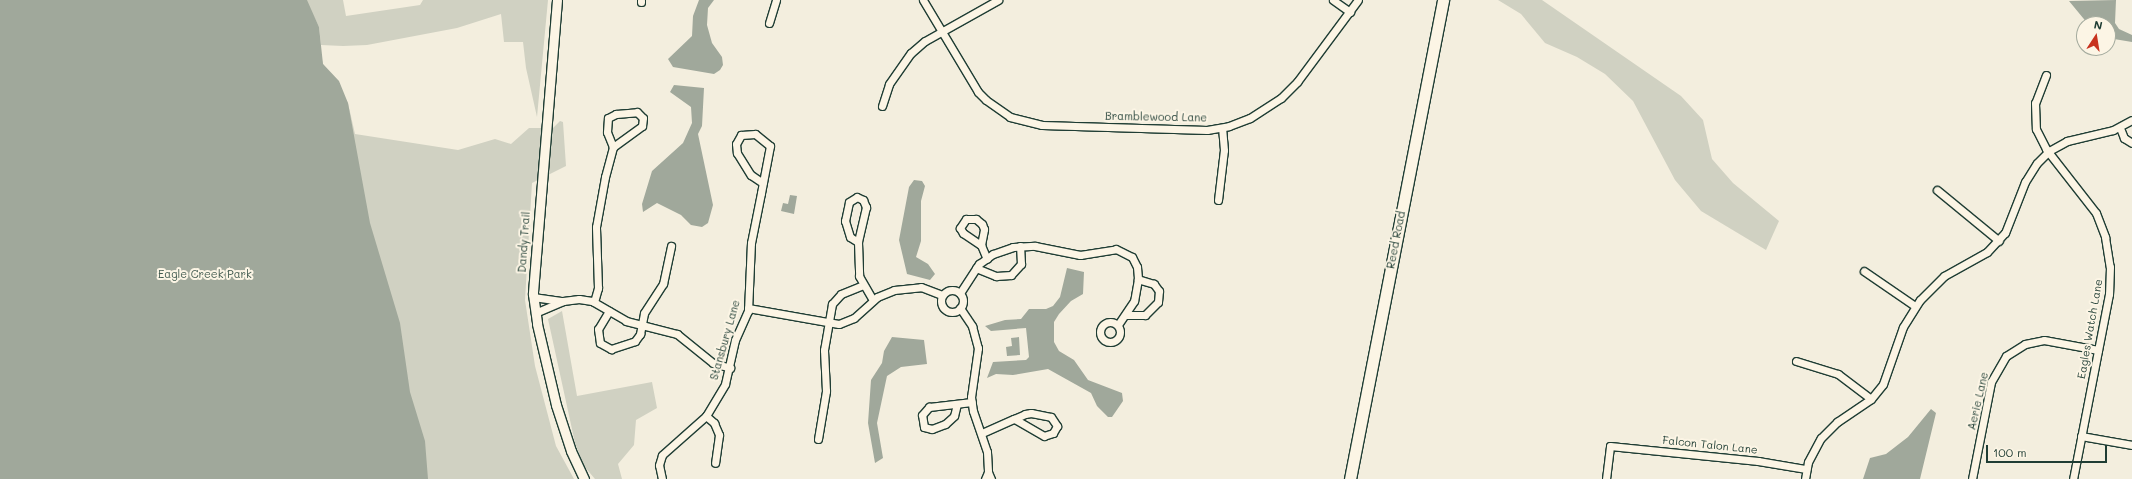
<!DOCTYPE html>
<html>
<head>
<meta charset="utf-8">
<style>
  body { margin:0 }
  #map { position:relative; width:2132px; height:479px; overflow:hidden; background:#f3eede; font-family:Mali,sans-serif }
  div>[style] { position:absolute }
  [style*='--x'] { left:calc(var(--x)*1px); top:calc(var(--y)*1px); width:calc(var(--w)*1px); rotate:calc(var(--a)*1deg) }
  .green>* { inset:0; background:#d0d1c2 }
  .water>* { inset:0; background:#a0a89b }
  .roads { filter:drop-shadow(1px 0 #1f3d34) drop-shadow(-1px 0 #1f3d34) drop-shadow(0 1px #1f3d34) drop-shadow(0 -1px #1f3d34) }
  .minor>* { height:7px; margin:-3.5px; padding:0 3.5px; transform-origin:3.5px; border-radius:3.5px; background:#fcf5e5 }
  .minor>.ring { margin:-3.5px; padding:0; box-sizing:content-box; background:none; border:7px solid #fcf5e5; border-radius:50% }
  .tertiary>* { height:9px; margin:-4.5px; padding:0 4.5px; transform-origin:4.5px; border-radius:4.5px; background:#fcf5e5 }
  .secondary>* { height:11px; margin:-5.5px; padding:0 5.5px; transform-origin:5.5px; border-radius:5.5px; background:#fcf5e5 }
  span { translate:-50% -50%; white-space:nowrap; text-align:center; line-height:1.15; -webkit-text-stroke:4px #fcf5e5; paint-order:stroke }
  .street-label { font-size:11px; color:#1f3d34 }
  .park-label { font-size:11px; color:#425b50 }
  .north { position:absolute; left:2076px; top:16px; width:40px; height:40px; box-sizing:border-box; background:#fcf5e5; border:1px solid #a4ab9e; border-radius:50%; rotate:12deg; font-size:11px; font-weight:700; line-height:16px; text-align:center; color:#1f3d34 }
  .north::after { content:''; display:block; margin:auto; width:14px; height:18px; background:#c8321e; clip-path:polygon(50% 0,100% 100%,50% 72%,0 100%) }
  .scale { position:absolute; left:1986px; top:445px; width:121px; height:18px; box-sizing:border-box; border:2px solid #1f3d34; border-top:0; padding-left:5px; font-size:12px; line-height:14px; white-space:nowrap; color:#1f3d34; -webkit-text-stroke:3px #fcf5e5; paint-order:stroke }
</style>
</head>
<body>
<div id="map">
  <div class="green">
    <i style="clip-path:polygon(0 0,343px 0,346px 16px,420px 5px,423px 0,548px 0,537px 117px,526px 68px,523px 42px,504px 42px,501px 14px,457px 28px,367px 45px,343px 46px,321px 45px,319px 27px,309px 7px,323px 64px,348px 103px,355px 134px,458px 150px,495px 139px,511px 144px,529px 128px,553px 128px,560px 121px,563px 122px,566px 166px,532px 183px,525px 300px,535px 366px,556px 446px,574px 479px,0 479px)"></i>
    <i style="clip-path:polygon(1498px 0,1542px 0,1681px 96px,1703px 120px,1712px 159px,1733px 183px,1779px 221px,1766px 250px,1701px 211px,1675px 180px,1633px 101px,1605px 74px,1577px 57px,1545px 43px,1521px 14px)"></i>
    <i style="clip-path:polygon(562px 311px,577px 396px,652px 382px,657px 408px,636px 420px,634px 445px,618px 464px,622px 479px,595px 479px,584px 466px,575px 443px,548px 319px)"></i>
  </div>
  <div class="water">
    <i style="clip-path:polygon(0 0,307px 0,319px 27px,323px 64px,339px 81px,348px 103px,370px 223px,400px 323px,410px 392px,425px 441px,428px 479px,0 479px)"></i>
    <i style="clip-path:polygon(699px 0,714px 0,708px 8px,707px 25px,712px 43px,722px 57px,723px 65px,720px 70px,714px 74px,673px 67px,668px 59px,692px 36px,693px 16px)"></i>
    <i style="clip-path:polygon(2116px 0,2115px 23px,2119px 29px,2132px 35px,2132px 42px,2108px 38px,2108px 24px,2088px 24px,2069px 1px)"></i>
    <i style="clip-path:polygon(674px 85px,704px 88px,702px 126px,698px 134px,713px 205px,708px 223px,702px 227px,691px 225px,681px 215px,657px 203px,643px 212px,642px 204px,652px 171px,683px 143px,692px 123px,691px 107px,670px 92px)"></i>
    <i style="clip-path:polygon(914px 180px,922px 181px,925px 186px,921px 201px,921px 241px,916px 257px,928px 264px,935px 274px,930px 280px,907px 274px,899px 240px,909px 187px)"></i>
    <i style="clip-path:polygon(790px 195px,797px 196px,794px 214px,781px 211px,783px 203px,788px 204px)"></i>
    <i style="clip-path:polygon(1067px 268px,1084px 272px,1083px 294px,1071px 301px,1059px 314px,1054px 322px,1054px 342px,1059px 351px,1074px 360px,1088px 380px,1122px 393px,1123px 401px,1112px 417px,1108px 417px,1097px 406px,1091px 393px,1048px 369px,1013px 375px,996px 374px,987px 378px,993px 362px,1026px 360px,1029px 357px,1026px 328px,991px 331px,985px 326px,1005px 320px,1021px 319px,1029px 309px,1046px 309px,1053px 306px,1060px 297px)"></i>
    <i style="clip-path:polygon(892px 337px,924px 340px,927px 364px,901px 367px,887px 376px,877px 423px,883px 458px,875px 463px,868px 423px,871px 380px,882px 363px,884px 351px)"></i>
    <i style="clip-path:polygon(1019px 337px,1020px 355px,1007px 356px,1006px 347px,1012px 346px,1011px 338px)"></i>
    <i style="clip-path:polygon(1931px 409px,1936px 413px,1920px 479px,1863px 479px,1870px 458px,1886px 454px,1908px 437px)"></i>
  </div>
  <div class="roads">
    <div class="minor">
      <i style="--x:923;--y:0;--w:107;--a:59.1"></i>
      <i style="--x:978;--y:92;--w:11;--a:45"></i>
      <i style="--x:986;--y:100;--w:29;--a:35"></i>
      <i style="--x:1010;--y:117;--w:33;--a:14"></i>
      <i style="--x:1042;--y:125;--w:165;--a:1.7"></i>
      <i style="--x:1207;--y:130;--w:22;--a:-10"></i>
      <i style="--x:1229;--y:126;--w:22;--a:-21"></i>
      <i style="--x:1250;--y:118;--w:37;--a:-33"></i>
      <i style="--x:1281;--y:98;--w:23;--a:-45"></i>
      <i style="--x:1297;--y:82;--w:102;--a:-53.4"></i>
      <i style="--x:1333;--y:0;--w:21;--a:35"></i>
      <i style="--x:641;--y:2;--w:2;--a:-90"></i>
      <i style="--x:769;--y:23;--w:24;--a:-73"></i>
      <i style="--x:2046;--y:75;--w:30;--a:111"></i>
      <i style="--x:2035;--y:103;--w:26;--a:88"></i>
      <i style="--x:2036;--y:129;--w:22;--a:63"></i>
      <i style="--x:2046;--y:149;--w:81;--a:52"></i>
      <i style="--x:2096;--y:213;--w:26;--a:69"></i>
      <i style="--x:2105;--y:237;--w:30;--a:81"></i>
      <i style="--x:2110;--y:267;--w:27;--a:92"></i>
      <i style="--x:2109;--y:294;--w:188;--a:101"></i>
      <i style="--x:882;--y:106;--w:23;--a:-72"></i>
      <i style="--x:889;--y:84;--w:38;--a:-55"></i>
      <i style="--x:911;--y:53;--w:18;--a:-41"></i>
      <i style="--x:925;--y:41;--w:84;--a:-29.3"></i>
      <i style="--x:637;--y:112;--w:8;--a:45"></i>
      <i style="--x:643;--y:118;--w:8;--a:97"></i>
      <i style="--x:642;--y:126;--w:36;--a:144"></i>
      <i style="--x:613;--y:147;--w:16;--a:-112"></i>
      <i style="--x:607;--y:132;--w:14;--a:-86"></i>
      <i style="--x:608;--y:118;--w:9;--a:-27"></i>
      <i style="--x:616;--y:114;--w:21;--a:-5"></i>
      <i style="--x:2120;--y:128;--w:11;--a:68"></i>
      <i style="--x:2124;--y:138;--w:9;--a:32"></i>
      <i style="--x:1937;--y:190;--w:80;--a:39.4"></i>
      <i style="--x:857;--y:197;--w:7;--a:27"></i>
      <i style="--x:863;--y:200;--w:8;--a:67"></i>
      <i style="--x:866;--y:207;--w:36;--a:103"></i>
      <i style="--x:858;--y:242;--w:9;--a:-148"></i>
      <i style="--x:850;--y:237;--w:17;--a:-107"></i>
      <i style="--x:845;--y:221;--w:19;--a:-78"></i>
      <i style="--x:849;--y:202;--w:9;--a:-32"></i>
      <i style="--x:1218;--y:200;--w:50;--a:-83.2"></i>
      <i style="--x:1224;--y:150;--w:22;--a:-95"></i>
      <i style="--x:858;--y:242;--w:34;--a:88"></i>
      <i style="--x:859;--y:276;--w:28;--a:60"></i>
      <i style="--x:981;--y:245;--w:16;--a:-79"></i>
      <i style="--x:984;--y:229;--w:5;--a:-112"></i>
      <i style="--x:982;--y:224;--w:8;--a:-140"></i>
      <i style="--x:976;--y:219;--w:10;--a:180"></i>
      <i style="--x:966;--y:219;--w:11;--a:124"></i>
      <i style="--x:960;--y:228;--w:6;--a:59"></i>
      <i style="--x:963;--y:233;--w:22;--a:34"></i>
      <i style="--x:981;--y:245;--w:15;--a:67"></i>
      <i style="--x:976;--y:268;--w:22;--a:22"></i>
      <i style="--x:996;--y:276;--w:15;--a:-4"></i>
      <i style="--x:1011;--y:275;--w:15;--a:-48"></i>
      <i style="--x:1021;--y:264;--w:18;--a:-93"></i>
      <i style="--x:1864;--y:271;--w:62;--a:34.5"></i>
      <i class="ring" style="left:941px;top:290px;width:15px;height:15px"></i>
      <i style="--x:960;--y:293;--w:35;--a:-57"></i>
      <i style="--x:979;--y:264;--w:17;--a:-36"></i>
      <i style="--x:993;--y:254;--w:21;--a:-19"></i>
      <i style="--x:1013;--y:247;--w:22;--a:-3"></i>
      <i style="--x:1035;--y:246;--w:46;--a:11.3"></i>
      <i style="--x:1080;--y:255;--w:36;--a:-9"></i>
      <i style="--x:1116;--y:249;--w:18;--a:27"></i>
      <i style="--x:1132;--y:257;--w:11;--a:63"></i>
      <i style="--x:1137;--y:267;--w:12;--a:85"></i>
      <i style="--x:1138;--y:279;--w:22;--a:100"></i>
      <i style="--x:1134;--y:301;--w:29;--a:124"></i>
      <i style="--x:533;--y:297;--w:30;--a:8"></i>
      <i style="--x:594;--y:302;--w:15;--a:-74"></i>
      <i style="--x:598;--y:288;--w:61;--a:-91.9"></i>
      <i style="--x:596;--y:227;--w:51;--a:-79.8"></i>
      <i style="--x:605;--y:177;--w:31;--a:-75"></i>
      <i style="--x:748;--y:308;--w:92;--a:10"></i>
      <i style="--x:839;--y:324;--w:16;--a:-22"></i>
      <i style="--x:854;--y:318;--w:31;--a:-42"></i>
      <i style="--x:877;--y:297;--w:18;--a:-22"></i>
      <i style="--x:894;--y:290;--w:27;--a:-6"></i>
      <i style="--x:921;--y:287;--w:22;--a:21"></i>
      <i style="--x:960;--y:308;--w:22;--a:56"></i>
      <i style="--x:972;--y:326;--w:23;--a:75"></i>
      <i style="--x:978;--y:348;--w:49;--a:98.1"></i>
      <i style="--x:971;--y:397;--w:14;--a:82"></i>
      <i style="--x:973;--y:411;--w:43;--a:71.1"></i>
      <i style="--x:987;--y:452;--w:20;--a:87"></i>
      <i style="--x:988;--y:472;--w:8;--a:113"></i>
      <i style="--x:609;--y:311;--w:21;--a:121"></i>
      <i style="--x:598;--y:329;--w:14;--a:82"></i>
      <i style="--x:600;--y:343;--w:13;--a:29"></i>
      <i style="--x:611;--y:349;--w:25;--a:-18"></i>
      <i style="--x:635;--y:341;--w:9;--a:-54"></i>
      <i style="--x:640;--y:334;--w:21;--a:-79"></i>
      <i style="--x:644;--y:313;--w:35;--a:-57"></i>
      <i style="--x:663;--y:284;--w:39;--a:-78"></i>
      <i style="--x:535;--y:313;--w:30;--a:-23"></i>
      <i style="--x:563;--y:301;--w:16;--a:-7"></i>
      <i style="--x:579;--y:299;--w:13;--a:9"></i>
      <i style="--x:592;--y:301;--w:39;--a:30"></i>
      <i style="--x:626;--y:321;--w:53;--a:14.3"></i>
      <i style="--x:677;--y:334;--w:46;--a:38.9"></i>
      <i style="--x:713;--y:363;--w:18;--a:16"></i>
      <i style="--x:1126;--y:315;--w:19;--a:0"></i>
      <i style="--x:1145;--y:315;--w:18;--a:-45"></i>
      <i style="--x:1158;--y:302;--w:11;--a:-85"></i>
      <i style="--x:1159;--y:291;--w:9;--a:-126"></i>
      <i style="--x:1154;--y:284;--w:17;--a:-163"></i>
      <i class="ring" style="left:1100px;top:322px;width:13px;height:13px"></i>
      <i style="--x:1796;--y:361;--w:44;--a:17.2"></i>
      <i style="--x:1838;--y:374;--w:41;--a:37.1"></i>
      <i style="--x:957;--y:404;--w:12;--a:104"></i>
      <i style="--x:954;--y:416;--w:12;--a:138"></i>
      <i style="--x:945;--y:424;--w:14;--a:159"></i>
      <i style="--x:932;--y:429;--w:8;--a:-166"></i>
      <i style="--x:924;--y:427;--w:12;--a:-99"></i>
      <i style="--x:922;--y:415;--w:11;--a:-49"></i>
      <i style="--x:929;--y:407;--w:43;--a:-6.6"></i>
      <i style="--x:706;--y:416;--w:11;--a:41"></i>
      <i style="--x:714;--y:423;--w:13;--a:67"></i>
      <i style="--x:719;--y:435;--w:28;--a:98"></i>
      <i style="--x:982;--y:433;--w:35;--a:-24"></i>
      <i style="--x:1014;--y:419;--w:12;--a:-24"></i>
      <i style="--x:1025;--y:414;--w:6;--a:-9"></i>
      <i style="--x:1031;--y:413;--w:20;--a:11"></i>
      <i style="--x:1051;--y:417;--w:11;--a:56"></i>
      <i style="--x:1057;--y:426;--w:8;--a:120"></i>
      <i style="--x:1053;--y:433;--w:9;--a:162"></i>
      <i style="--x:1044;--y:436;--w:34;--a:-150"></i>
      <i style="--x:2081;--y:436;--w:52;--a:10"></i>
      <i style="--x:818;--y:439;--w:49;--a:-80.5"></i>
      <i style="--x:826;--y:391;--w:41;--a:-92.8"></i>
      <i style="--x:824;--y:350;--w:47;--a:-80.1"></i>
      <i style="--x:832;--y:304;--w:13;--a:-48"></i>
      <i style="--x:841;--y:294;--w:24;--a:-22"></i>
      <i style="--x:988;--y:472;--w:8;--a:67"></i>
      <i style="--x:662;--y:479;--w:14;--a:-102"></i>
      <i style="--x:659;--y:465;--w:10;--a:-73"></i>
      <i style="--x:662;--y:455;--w:59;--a:-41.6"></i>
      <i style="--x:706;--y:416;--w:37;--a:-59"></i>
      <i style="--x:725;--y:384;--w:45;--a:-77.2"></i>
      <i style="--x:735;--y:340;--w:32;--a:-66"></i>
      <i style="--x:748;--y:311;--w:68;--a:-87.5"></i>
      <i style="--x:751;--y:243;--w:51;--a:-78.7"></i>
      <i style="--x:761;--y:193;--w:48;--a:-79.2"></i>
      <i style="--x:770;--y:146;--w:19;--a:-141"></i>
      <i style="--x:755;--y:134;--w:14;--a:176"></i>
      <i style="--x:741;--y:135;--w:10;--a:119"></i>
      <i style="--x:736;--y:144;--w:9;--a:84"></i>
      <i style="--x:737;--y:153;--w:26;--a:58"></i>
      <i style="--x:751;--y:175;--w:14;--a:34"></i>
      <i style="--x:1606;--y:479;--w:33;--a:-83"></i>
      <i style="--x:1610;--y:446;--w:149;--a:5.8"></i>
      <i style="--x:1758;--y:461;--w:49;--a:9.5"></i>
      <i style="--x:1805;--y:479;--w:17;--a:-80"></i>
      <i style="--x:1808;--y:462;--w:27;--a:-62"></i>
      <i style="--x:1821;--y:438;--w:23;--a:-45"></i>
      <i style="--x:1837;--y:422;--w:41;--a:-34.1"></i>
      <i style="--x:1871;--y:399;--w:19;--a:-51"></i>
      <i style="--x:1883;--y:384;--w:60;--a:-70.7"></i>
      <i style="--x:1903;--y:327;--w:32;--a:-58"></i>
      <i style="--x:1920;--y:300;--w:34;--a:-45"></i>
      <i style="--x:1944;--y:276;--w:49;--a:-29.2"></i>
      <i style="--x:1987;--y:252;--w:26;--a:-47"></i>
      <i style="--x:2005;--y:233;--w:55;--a:-68.6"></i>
      <i style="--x:2025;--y:182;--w:22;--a:-58"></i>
      <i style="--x:2037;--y:163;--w:17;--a:-45"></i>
      <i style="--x:2049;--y:151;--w:21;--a:-29"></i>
      <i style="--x:2067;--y:141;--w:47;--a:-13.4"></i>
      <i style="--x:2113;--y:130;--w:21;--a:-28"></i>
      <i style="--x:1972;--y:479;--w:99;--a:-78.9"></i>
      <i style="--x:1991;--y:382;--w:30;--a:-60"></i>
      <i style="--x:2006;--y:356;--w:22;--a:-32"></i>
      <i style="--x:2025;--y:344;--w:19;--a:-12"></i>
      <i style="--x:2044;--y:340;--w:55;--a:10.5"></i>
    </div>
    <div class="tertiary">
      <i style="--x:557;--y:0;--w:295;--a:94.7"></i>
      <i style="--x:533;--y:294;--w:30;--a:82"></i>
      <i style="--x:537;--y:324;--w:83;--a:76.8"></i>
      <i style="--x:556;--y:405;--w:48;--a:71.9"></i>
      <i style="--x:571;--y:451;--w:31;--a:65"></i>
    </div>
    <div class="secondary">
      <i style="--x:1350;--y:479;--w:488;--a:-79"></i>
    </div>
  </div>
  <div class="street-label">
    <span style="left:1156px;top:117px;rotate:1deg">Bramblewood Lane</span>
    <span style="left:1396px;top:240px;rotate:-79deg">Reed Road</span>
    <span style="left:524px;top:242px;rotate:-86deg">Dandy Trail</span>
    <span style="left:2090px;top:329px;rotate:-80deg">Eagles Watch Lane</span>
    <span style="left:725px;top:340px;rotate:-74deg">Stansbury Lane</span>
    <span style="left:1978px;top:401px;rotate:-77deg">Aerie Lane</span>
    <span style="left:1710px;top:445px;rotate:6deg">Falcon Talon Lane</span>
  </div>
  <div class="park-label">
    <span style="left:205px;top:274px">Eagle Creek Park</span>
  </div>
  <div class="north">N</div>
  <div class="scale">100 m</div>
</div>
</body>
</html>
